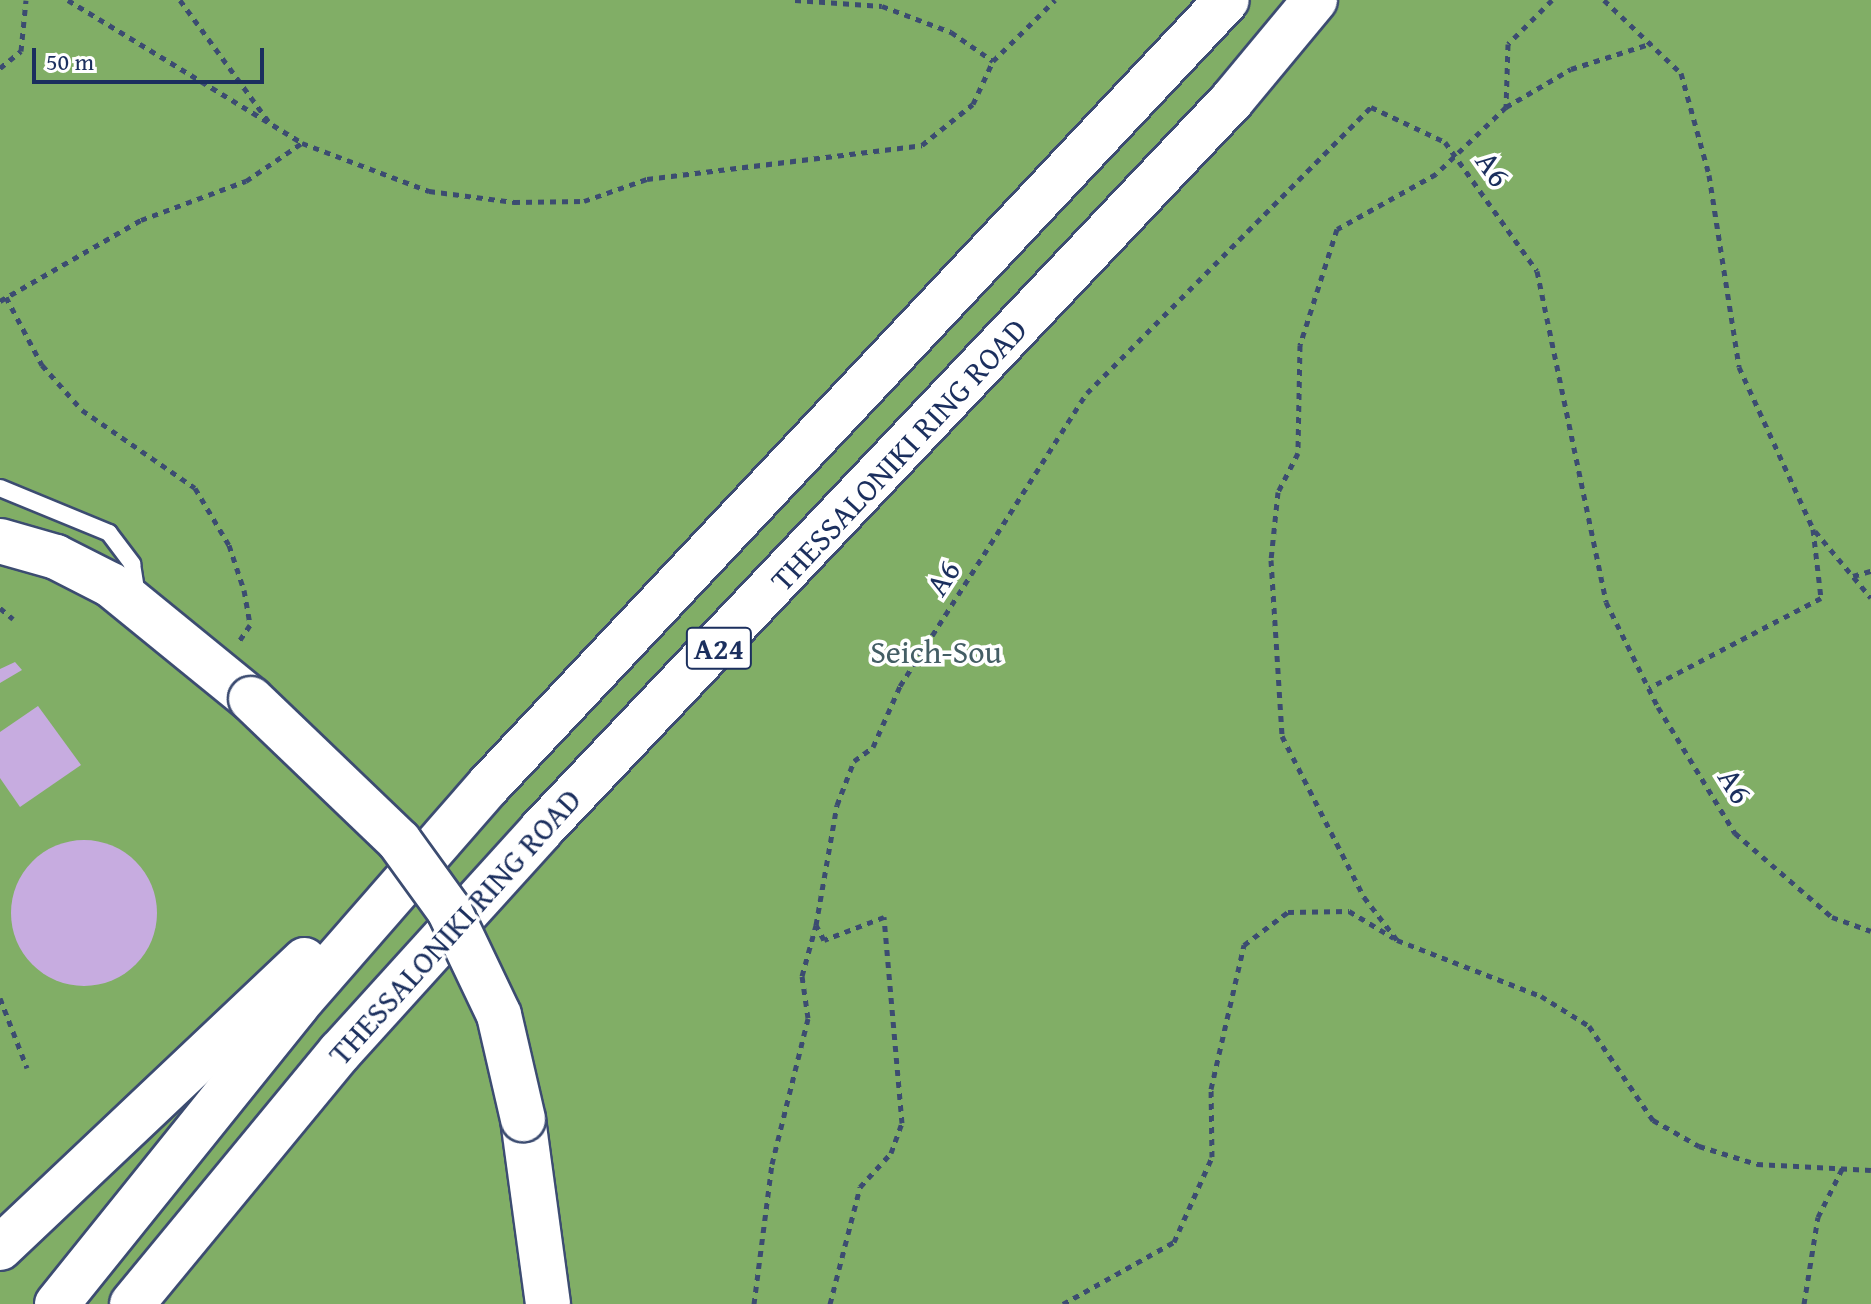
<!DOCTYPE html>
<html>
<head>
<meta charset="utf-8">
<style>
  body { margin:0 }
  #map { position:relative; width:1871px; height:1304px; overflow:hidden; background:#f6eedc; font-family:"Gentium Book Plus",serif }
  div>[style] { position:absolute }
  [style*='--x'] { left:calc(var(--x)*1px); top:calc(var(--y)*1px); width:calc(var(--w)*1px); rotate:calc(var(--a)*1deg) }
  .forest>* { inset:0; background:#81ae66; transform-origin:0 0 }
  .building>* { inset:0; background:#c7ace0 }
  .round { border-radius:50% }
  .path>* { height:5px; margin-top:-2.5px; transform-origin:0; background:repeating-linear-gradient(90deg,#3c4c71 0 6px,transparent 0 12px) }
  .roads { filter:drop-shadow(2px 0 #3c4c71) drop-shadow(-2px 0 #3c4c71) drop-shadow(0 2px #3c4c71) drop-shadow(0 -2px #3c4c71) }
  .service>* { height:16px; margin:-8px; padding:0 8px; transform-origin:8px; border-radius:8px; background:#fff }
  .secondary>* { height:44px; margin:-22px; padding:0 22px; transform-origin:22px; border-radius:22px; background:#fff }
  .trunk>* { height:44px; margin:-22px; padding:0 22px; transform-origin:22px; border-radius:22px; background:#fff }
  .bridges { filter:drop-shadow(2px 0 #3c4c71) drop-shadow(-2px 0 #3c4c71) drop-shadow(0 2px #3c4c71) drop-shadow(0 -2px #3c4c71) }
  .secondary-bridge>* { height:44px; margin:-22px; padding:0 22px; transform-origin:22px; border-radius:22px; background:#fff }
  span { translate:-50% -50%; white-space:nowrap; text-align:center; line-height:1.15; -webkit-text-stroke:7px #fff; paint-order:stroke }
  .shield-label span { padding:2px 6px; background:#fff; border:2px solid; border-radius:6px; -webkit-text-stroke-width:0 }
  .shield-label { font-size:30px; color:#1b2f5e; font-weight:700 }
  .street-label { font-size:32px; color:#1b2f5e }
  .park-label { font-size:32px; color:#445e65 }
  .scale { position:absolute; left:32px; top:48px; width:232px; height:36px; box-sizing:border-box; border:4px solid #1b2f5e; border-top:0; padding-left:10px; font-size:24px; line-height:28px; white-space:nowrap; color:#1b2f5e; -webkit-text-stroke:6px #fff; paint-order:stroke }
</style>
</head>
<body>
<div id="map">
  <div class="forest">
    <i style="left:0;top:0;width:1871px;height:1304px"></i>
  </div>
  <div class="building">
    <i style="clip-path:polygon(15px 662px,22px 670px,0 683px,0 669px)"></i>
    <i style="clip-path:polygon(38px 706px,81px 765px,20px 807px,0 778px,0 732px)"></i>
    <i class="round" style="left:11px;top:840px;width:146px;height:146px"></i>
  </div>
  <div class="path">
    <i style="--x:68;--y:0;--w:274;--a:31.4"></i>
    <i style="--x:302;--y:143;--w:136;--a:20.7"></i>
    <i style="--x:429;--y:191;--w:86;--a:7.4"></i>
    <i style="--x:514;--y:202;--w:70;--a:-0.8"></i>
    <i style="--x:584;--y:201;--w:67;--a:-19.2"></i>
    <i style="--x:647;--y:179;--w:277;--a:-7"></i>
    <i style="--x:922;--y:145;--w:65;--a:-38.8"></i>
    <i style="--x:973;--y:104;--w:47;--a:-65.1"></i>
    <i style="--x:993;--y:61;--w:87;--a:-44.5"></i>
    <i style="--x:180;--y:0;--w:151;--a:53.9"></i>
    <i style="--x:795;--y:0;--w:87;--a:3.9"></i>
    <i style="--x:882;--y:6;--w:74;--a:20.6"></i>
    <i style="--x:951;--y:32;--w:51;--a:34.6"></i>
    <i style="--x:1552;--y:0;--w:62;--a:135"></i>
    <i style="--x:1508;--y:44;--w:63;--a:91.8"></i>
    <i style="--x:1506;--y:107;--w:97;--a:136.3"></i>
    <i style="--x:1436;--y:174;--w:113;--a:150.9"></i>
    <i style="--x:1337;--y:229;--w:122;--a:107.7"></i>
    <i style="--x:1300;--y:345;--w:108;--a:91.1"></i>
    <i style="--x:1298;--y:453;--w:44;--a:117.1"></i>
    <i style="--x:1278;--y:492;--w:68;--a:95.9"></i>
    <i style="--x:1271;--y:560;--w:176;--a:86.4"></i>
    <i style="--x:1282;--y:736;--w:181;--a:63"></i>
    <i style="--x:1364;--y:897;--w:54;--a:52.5"></i>
    <i style="--x:1397;--y:940;--w:155;--a:21.3"></i>
    <i style="--x:1541;--y:996;--w:57;--a:32"></i>
    <i style="--x:1589;--y:1026;--w:114;--a:55.8"></i>
    <i style="--x:1653;--y:1120;--w:53;--a:29.5"></i>
    <i style="--x:1699;--y:1146;--w:61;--a:17.2"></i>
    <i style="--x:1757;--y:1164;--w:114;--a:3"></i>
    <i style="--x:1604;--y:0;--w:106;--a:43.5"></i>
    <i style="--x:1681;--y:73;--w:106;--a:74.6"></i>
    <i style="--x:1709;--y:175;--w:194;--a:81.1"></i>
    <i style="--x:1739;--y:367;--w:178;--a:65.4"></i>
    <i style="--x:1813;--y:529;--w:69;--a:83.4"></i>
    <i style="--x:1821;--y:598;--w:194;--a:152.4"></i>
    <i style="--x:0;--y:68;--w:27;--a:-39"></i>
    <i style="--x:21;--y:51;--w:51;--a:-84.4"></i>
    <i style="--x:1506;--y:107;--w:75;--a:-30.3"></i>
    <i style="--x:1571;--y:69;--w:85;--a:-17.8"></i>
    <i style="--x:6;--y:297;--w:77;--a:62.1"></i>
    <i style="--x:42;--y:365;--w:60;--a:48.4"></i>
    <i style="--x:82;--y:410;--w:137;--a:34.6"></i>
    <i style="--x:195;--y:488;--w:66;--a:59.2"></i>
    <i style="--x:229;--y:545;--w:47;--a:71.6"></i>
    <i style="--x:244;--y:590;--w:36;--a:80"></i>
    <i style="--x:250;--y:625;--w:23;--a:124"></i>
    <i style="--x:0;--y:301;--w:163;--a:-29.9"></i>
    <i style="--x:141;--y:220;--w:112;--a:-20.4"></i>
    <i style="--x:246;--y:181;--w:68;--a:-34.2"></i>
    <i style="--x:1815;--y:531;--w:87;--a:50.1"></i>
    <i style="--x:1853;--y:576;--w:19;--a:-16"></i>
    <i style="--x:0;--y:608;--w:17;--a:40"></i>
    <i style="--x:0;--y:998;--w:75;--a:68.9"></i>
    <i style="--x:754;--y:1304;--w:141;--a:-82.7"></i>
    <i style="--x:772;--y:1164;--w:150;--a:-76.1"></i>
    <i style="--x:808;--y:1018;--w:42;--a:-98.1"></i>
    <i style="--x:802;--y:976;--w:53;--a:-74.6"></i>
    <i style="--x:830;--y:1304;--w:121;--a:-75.6"></i>
    <i style="--x:860;--y:1187;--w:46;--a:-47.6"></i>
    <i style="--x:891;--y:1153;--w:32;--a:-70"></i>
    <i style="--x:902;--y:1123;--w:207;--a:-95"></i>
    <i style="--x:884;--y:917;--w:64;--a:159"></i>
    <i style="--x:824;--y:940;--w:17;--a:-118"></i>
    <i style="--x:816;--y:925;--w:122;--a:-80.1"></i>
    <i style="--x:837;--y:805;--w:47;--a:-68.9"></i>
    <i style="--x:854;--y:761;--w:24;--a:-36"></i>
    <i style="--x:873;--y:747;--w:67;--a:-66.1"></i>
    <i style="--x:900;--y:686;--w:348;--a:-57.5"></i>
    <i style="--x:1087;--y:393;--w:403;--a:-45.2"></i>
    <i style="--x:1371;--y:107;--w:82;--a:25.3"></i>
    <i style="--x:1445;--y:142;--w:158;--a:54.5"></i>
    <i style="--x:1537;--y:271;--w:338;--a:78.2"></i>
    <i style="--x:1606;--y:602;--w:117;--a:63.7"></i>
    <i style="--x:1658;--y:707;--w:148;--a:58.6"></i>
    <i style="--x:1735;--y:833;--w:128;--a:40.9"></i>
    <i style="--x:1832;--y:917;--w:41;--a:19.7"></i>
    <i style="--x:1063;--y:1304;--w:127;--a:-29.2"></i>
    <i style="--x:1174;--y:1242;--w:93;--a:-65.9"></i>
    <i style="--x:1212;--y:1157;--w:68;--a:-90.8"></i>
    <i style="--x:1211;--y:1089;--w:148;--a:-77.1"></i>
    <i style="--x:1244;--y:945;--w:55;--a:-36.9"></i>
    <i style="--x:1288;--y:912;--w:61;--a:-0.9"></i>
    <i style="--x:1349;--y:911;--w:52;--a:31"></i>
    <i style="--x:1804;--y:1304;--w:88;--a:-80.9"></i>
    <i style="--x:1818;--y:1217;--w:56;--a:-63.4"></i>
  </div>
  <div class="roads">
    <div class="service">
      <i style="--x:0;--y:488;--w:118;--a:22.4"></i>
      <i style="--x:109;--y:533;--w:39;--a:53"></i>
      <i style="--x:132;--y:564;--w:30;--a:81"></i>
    </div>
    <div class="secondary">
      <i style="--x:0;--y:541;--w:58;--a:15.9"></i>
      <i style="--x:56;--y:557;--w:62;--a:27"></i>
      <i style="--x:111;--y:585;--w:181;--a:39.2"></i>
      <i style="--x:523;--y:1119;--w:187;--a:82.3"></i>
    </div>
    <div class="trunk">
      <i style="--x:0;--y:1248;--w:419;--a:-43.4"></i>
      <i style="--x:57;--y:1304;--w:383;--a:-51.2"></i>
      <i style="--x:297;--y:1005;--w:292;--a:-48.9"></i>
      <i style="--x:489;--y:785;--w:1077;--a:-46.77"></i>
      <i style="--x:132;--y:1304;--w:327;--a:-50.5"></i>
      <i style="--x:340;--y:1052;--w:299;--a:-47.8"></i>
      <i style="--x:541;--y:830;--w:1005;--a:-46.57"></i>
      <i style="--x:1232;--y:100;--w:130;--a:-50.3"></i>
    </div>
  </div>
  <div class="bridges">
    <div class="secondary-bridge">
      <i style="--x:251;--y:699;--w:205;--a:43.8"></i>
      <i style="--x:399;--y:841;--w:85;--a:54.1"></i>
      <i style="--x:449;--y:910;--w:116;--a:64.5"></i>
      <i style="--x:499;--y:1015;--w:107;--a:77"></i>
    </div>
  </div>
  <div class="shield-label">
    <span style="left:719px;top:648px">Α24</span>
  </div>
  <div class="street-label">
    <span style="left:1493px;top:169px;rotate:55deg">A6</span>
    <span style="left:899px;top:455px;rotate:-47deg">THESSALONIKI RING ROAD</span>
    <span style="left:943px;top:578px;rotate:-57deg">A6</span>
    <span style="left:1735px;top:786px;rotate:58deg">A6</span>
    <span style="left:455px;top:927px;rotate:-48deg">THESSALONIKI RING ROAD</span>
  </div>
  <div class="park-label">
    <span style="left:936px;top:652px">Seich-Sou</span>
  </div>
  <div class="scale">50 m</div>
</div>
</body>
</html>
